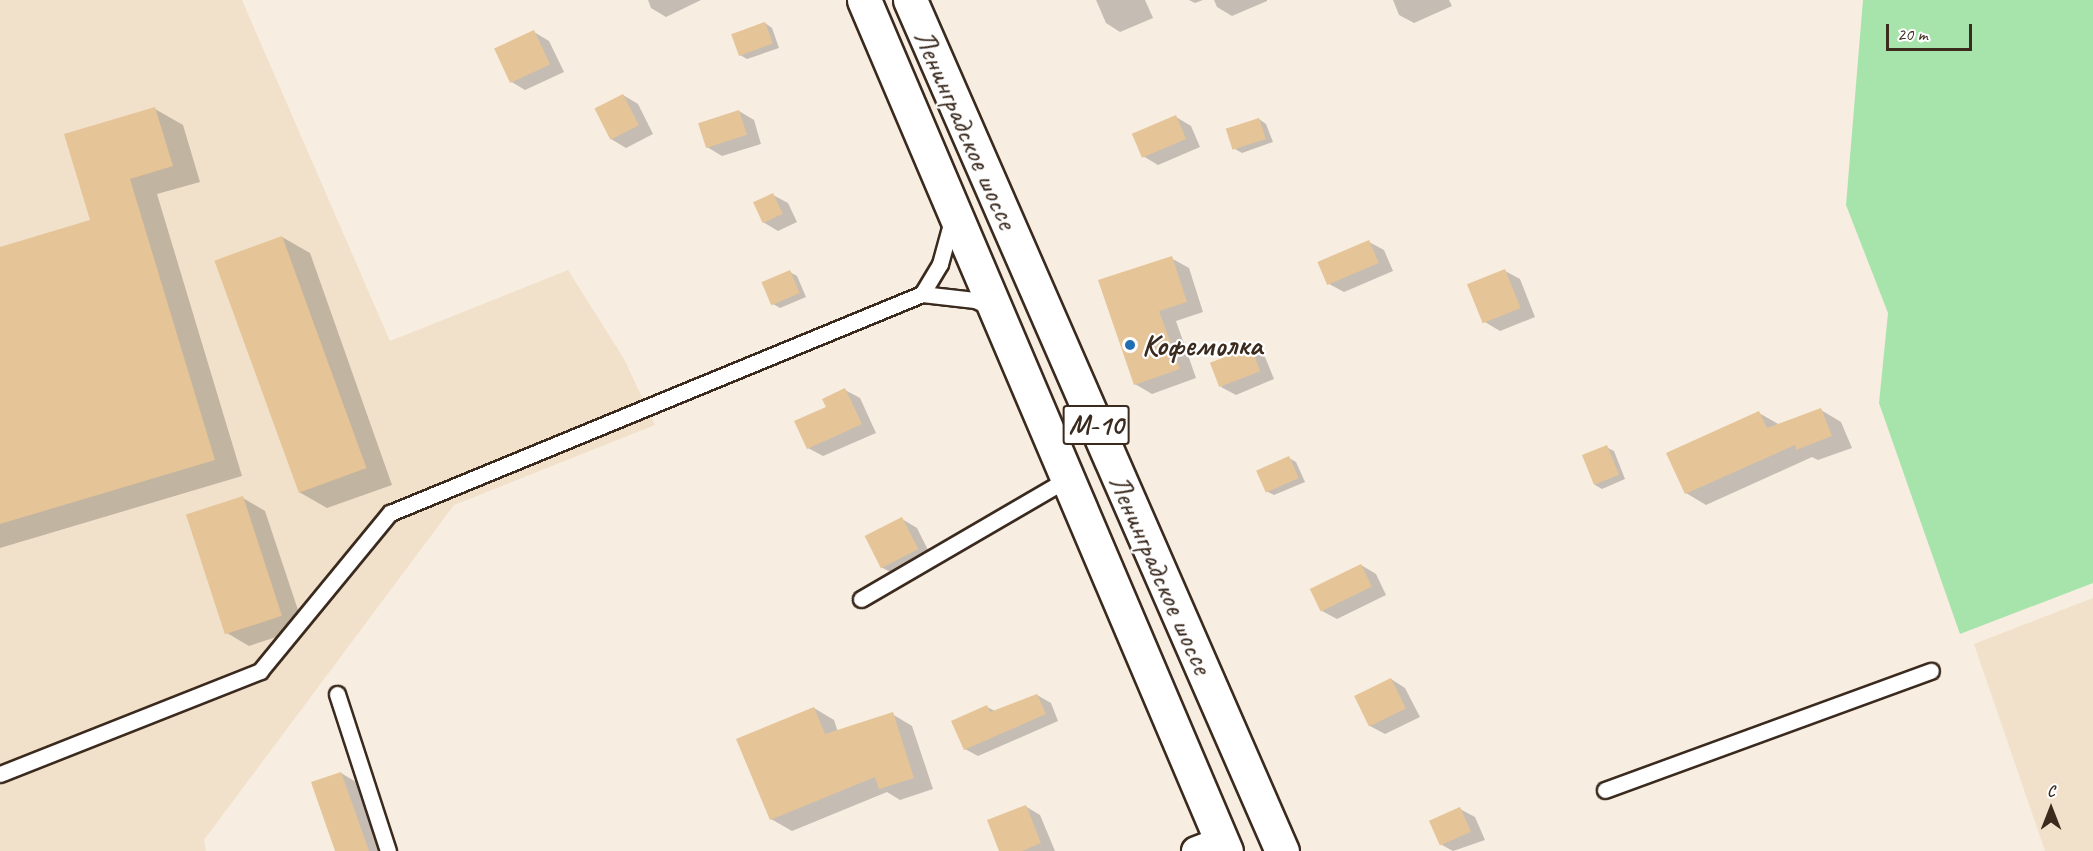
<!DOCTYPE html>
<html>
<head>
<meta charset="utf-8">
<style>
  body { margin:0 }
  #map { position:relative; width:2093px; height:851px; overflow:hidden; background:#f7ede0; font-family:Caveat,sans-serif }
  div>[style] { position:absolute }
  [style*='--x'] { left:calc(var(--x)*1px); top:calc(var(--y)*1px); width:calc(var(--w)*1px); rotate:calc(var(--a)*1deg) }
  .built>* { inset:0; background:#f2e1ca }
  .green>* { inset:0; background:#a7e4ab }
  .shadow>* { inset:0; background:#0003 }
  .building>* { inset:0; background:#e5c497; transform-origin:0 0 }
  .roads { filter:drop-shadow(2px 0 #3b2a1e) drop-shadow(-2px 0 #3b2a1e) drop-shadow(0 2px #3b2a1e) drop-shadow(0 -2px #3b2a1e) }
  .lane>* { height:15px; margin:-7.5px; padding:0 7.5px; transform-origin:7.5px; border-radius:7.5px; background:#fff }
  .street>* { height:28px; margin:-14px; padding:0 14px; transform-origin:14px; border-radius:14px; background:#fff }
  .highway>* { height:33px; margin:-16.5px; padding:0 16.5px; transform-origin:16.5px; border-radius:16.5px; background:#fff }
  .dots>* { width:16px; height:16px; translate:-50% -50%; box-sizing:border-box; border:3px solid #fff; border-radius:50% }
  span { translate:-50% -50%; white-space:nowrap; text-align:center; line-height:1.15; -webkit-text-stroke:4.5px #fff; paint-order:stroke }
  .shield-label span { padding:2px 4px; background:#fff; border:2px solid; border-radius:4px; -webkit-text-stroke-width:0 }
  .shield-label { font-size:28px; color:#3b2a1e; font-weight:700 }
  .street-label { font-size:30px; color:#3b2a1e }
  .poi-label { font-size:30px; color:#3b2a1e; font-weight:700 }
  .left { translate:0 -50%; text-align:left }
  .north { position:absolute; left:2021px; top:779px; width:60px; height:60px; -webkit-text-stroke:4px #fff; paint-order:stroke; rotate:0deg; font-size:16px; font-weight:700; line-height:24px; text-align:center; color:#3b2a1e }
  .north::after { content:''; display:block; margin:auto; width:21px; height:27px; background:#3b2a1e; clip-path:polygon(50% 0,100% 100%,50% 72%,0 100%) }
  .scale { position:absolute; left:1886px; top:24px; width:86px; height:27px; box-sizing:border-box; border:3px solid #3b2a1e; border-top:0; padding-left:8px; font-size:18px; line-height:21px; white-space:nowrap; color:#3b2a1e; -webkit-text-stroke:4px #fff; paint-order:stroke }
</style>
</head>
<body>
<div id="map">
  <div class="built">
    <i style="clip-path:polygon(0 0,242px 0,390px 341px,568px 270px,624px 359px,655px 425px,454px 505px,204px 840px,206px 851px,0 851px)"></i>
    <i style="clip-path:polygon(2093px 598px,2093px 851px,2045px 851px,1974px 644px)"></i>
  </div>
  <div class="green">
    <i style="clip-path:polygon(1863px 0,2093px 0,2093px 583px,1960px 634px,1879px 403px,1888px 313px,1846px 205px)"></i>
  </div>
  <div class="shadow">
    <i style="clip-path:polygon(648px 0,701px 0,666px 17px,651px 8px)"></i>
    <i style="clip-path:polygon(1096px 0,1145px 0,1153px 18px,1120px 32px,1106px 23px)"></i>
    <i style="clip-path:polygon(1189px 0,1203px 0,1195px 3px)"></i>
    <i style="clip-path:polygon(1214px 0,1267px 0,1267px 1px,1232px 16px,1217px 7px)"></i>
    <i style="clip-path:polygon(1393px 0,1449px 0,1452px 6px,1414px 23px,1399px 15px)"></i>
    <i style="clip-path:polygon(765px 23px,772px 28px,779px 48px,747px 59px,740px 55px)"></i>
    <i style="clip-path:polygon(534px 32px,549px 41px,564px 72px,525px 90px,510px 81px)"></i>
    <i style="clip-path:polygon(623px 95px,638px 104px,653px 134px,626px 148px,611px 139px)"></i>
    <i style="clip-path:polygon(155px 109px,183px 125px,200px 182px,157px 194px,242px 476px,0 548px,0 249px,92px 221px)"></i>
    <i style="clip-path:polygon(739px 111px,754px 120px,761px 144px,722px 156px,707px 147px)"></i>
    <i style="clip-path:polygon(1176px 117px,1191px 126px,1200px 147px,1158px 165px,1143px 156px)"></i>
    <i style="clip-path:polygon(1259px 119px,1266px 124px,1273px 142px,1242px 153px,1235px 149px)"></i>
    <i style="clip-path:polygon(773px 195px,788px 203px,797px 222px,778px 231px,763px 222px)"></i>
    <i style="clip-path:polygon(282px 237px,310px 253px,392px 485px,327px 508px,299px 492px)"></i>
    <i style="clip-path:polygon(1369px 242px,1384px 250px,1393px 271px,1344px 292px,1329px 284px)"></i>
    <i style="clip-path:polygon(1171px 258px,1189px 268px,1203px 312px,1176px 321px,1196px 378px,1152px 394px,1135px 384px)"></i>
    <i style="clip-path:polygon(1505px 271px,1520px 279px,1535px 317px,1500px 331px,1485px 322px)"></i>
    <i style="clip-path:polygon(790px 272px,797px 276px,806px 297px,780px 308px,773px 304px)"></i>
    <i style="clip-path:polygon(1251px 349px,1265px 357px,1274px 379px,1236px 395px,1221px 387px)"></i>
    <i style="clip-path:polygon(845px 390px,860px 398px,876px 433px,823px 456px,808px 448px,828px 408px)"></i>
    <i style="clip-path:polygon(1821px 410px,1841px 422px,1852px 448px,1818px 460px,1812px 457px,1706px 505px,1686px 493px,1759px 413px,1780px 425px)"></i>
    <i style="clip-path:polygon(1606px 447px,1614px 451px,1625px 479px,1602px 489px,1595px 485px)"></i>
    <i style="clip-path:polygon(1289px 458px,1296px 462px,1305px 482px,1274px 495px,1266px 491px)"></i>
    <i style="clip-path:polygon(243px 498px,265px 511px,304px 628px,249px 646px,227px 633px)"></i>
    <i style="clip-path:polygon(902px 519px,917px 528px,932px 558px,896px 575px,881px 567px)"></i>
    <i style="clip-path:polygon(1361px 565px,1376px 574px,1386px 595px,1337px 619px,1322px 611px)"></i>
    <i style="clip-path:polygon(1391px 679px,1405px 688px,1420px 717px,1385px 734px,1370px 726px)"></i>
    <i style="clip-path:polygon(1037px 695px,1051px 703px,1058px 721px,978px 756px,965px 749px,987px 707px,995px 711px)"></i>
    <i style="clip-path:polygon(814px 708px,834px 720px,838px 732px,892px 714px,912px 726px,933px 789px,900px 800px,887px 792px,792px 831px,771px 819px)"></i>
    <i style="clip-path:polygon(341px 773px,356px 782px,380px 851px,337px 851px)"></i>
    <i style="clip-path:polygon(1025px 806px,1040px 815px,1055px 851px,1001px 851px)"></i>
    <i style="clip-path:polygon(1460px 809px,1475px 817px,1485px 840px,1453px 851px,1442px 845px)"></i>
  </div>
  <div class="building">
    <i style="left:765px;top:22px;width:23px;height:36px;rotate:70deg"></i>
    <i style="left:534px;top:30px;width:38px;height:44px;rotate:65deg"></i>
    <i style="left:623px;top:94px;width:35px;height:32px;rotate:63deg"></i>
    <i style="clip-path:polygon(155px 107px,173px 166px,130px 179px,215px 460px,0 524px,0 247px,90px 220px,64px 134px)"></i>
    <i style="left:739px;top:110px;width:26px;height:43px;rotate:72deg"></i>
    <i style="left:1176px;top:115px;width:26px;height:48px;rotate:67deg"></i>
    <i style="left:1259px;top:118px;width:22px;height:35px;rotate:72deg"></i>
    <i style="left:773px;top:193px;width:23px;height:22px;rotate:65deg"></i>
    <i style="left:282px;top:236px;width:247px;height:72px;rotate:70deg"></i>
    <i style="left:1369px;top:240px;width:25px;height:56px;rotate:67deg"></i>
    <i style="clip-path:polygon(1172px 256px,1187px 302px,1159px 311px,1180px 369px,1134px 385px,1098px 280px)"></i>
    <i style="left:1505px;top:269px;width:42px;height:41px;rotate:68deg"></i>
    <i style="left:790px;top:270px;width:25px;height:31px;rotate:67deg"></i>
    <i style="left:1251px;top:347px;width:26px;height:44px;rotate:69deg"></i>
    <i style="clip-path:polygon(845px 388px,862px 424px,807px 449px,794px 421px,826px 407px,822px 399px)"></i>
    <i style="clip-path:polygon(1821px 408px,1832px 436px,1796px 450px,1795px 445px,1685px 494px,1666px 453px,1759px 411px,1767px 428px)"></i>
    <i style="left:1607px;top:445px;width:32px;height:27px;rotate:68deg"></i>
    <i style="left:1289px;top:456px;width:24px;height:36px;rotate:66deg"></i>
    <i style="left:243px;top:496px;width:126px;height:60px;rotate:72deg"></i>
    <i style="left:902px;top:517px;width:36px;height:42px;rotate:63deg"></i>
    <i style="left:1361px;top:564px;width:25px;height:57px;rotate:64deg"></i>
    <i style="left:1391px;top:678px;width:34px;height:41px;rotate:64deg"></i>
    <i style="clip-path:polygon(1037px 694px,1046px 714px,964px 750px,951px 721px,987px 705px,990px 712px)"></i>
    <i style="clip-path:polygon(814px 707px,825px 734px,893px 712px,914px 778px,879px 789px,875px 777px,770px 820px,736px 739px)"></i>
    <i style="clip-path:polygon(341px 772px,369px 851px,335px 851px,311px 782px)"></i>
    <i style="clip-path:polygon(1026px 805px,1041px 843px,1022px 851px,999px 851px,987px 820px)"></i>
    <i style="left:1460px;top:807px;width:27px;height:34px;rotate:66deg"></i>
  </div>
  <div class="roads">
    <div class="lane">
      <i style="--x:922;--y:294;--w:35;--a:-59"></i>
      <i style="--x:940;--y:264;--w:46;--a:-74.7"></i>
      <i style="--x:861;--y:599;--w:238;--a:-30.2"></i>
      <i style="--x:337;--y:694;--w:165;--a:72"></i>
      <i style="--x:0;--y:774;--w:280;--a:-21.6"></i>
      <i style="--x:260;--y:671;--w:205;--a:-50.6"></i>
      <i style="--x:390;--y:513;--w:575;--a:-22.37"></i>
      <i style="--x:922;--y:294;--w:53;--a:6.5"></i>
      <i style="--x:975;--y:300;--w:17;--a:25"></i>
      <i style="--x:1605;--y:790;--w:347;--a:-20.1"></i>
    </div>
    <div class="street">
      <i style="--x:1196;--y:851;--w:28;--a:-21"></i>
    </div>
    <div class="highway">
      <i style="--x:864;--y:0;--w:925;--a:66.96"></i>
      <i style="--x:910;--y:0;--w:929;--a:66.39"></i>
    </div>
  </div>
  <div class="dots">
    <i style="left:1130px;top:345px;background:#1f6fb2"></i>
  </div>
  <div class="shield-label">
    <span style="left:1096px;top:425px">М-10</span>
  </div>
  <div class="street-label">
    <span style="left:966px;top:129px;rotate:66deg">Ленинградское шоссе</span>
    <span style="left:1161px;top:574px;rotate:66deg">Ленинградское шоссе</span>
  </div>
  <div class="poi-label">
    <span class="left" style="left:1142px;top:345px">Кофемолка</span>
  </div>
  <div class="north">С</div>
  <div class="scale">20 m</div>
</div>
</body>
</html>
